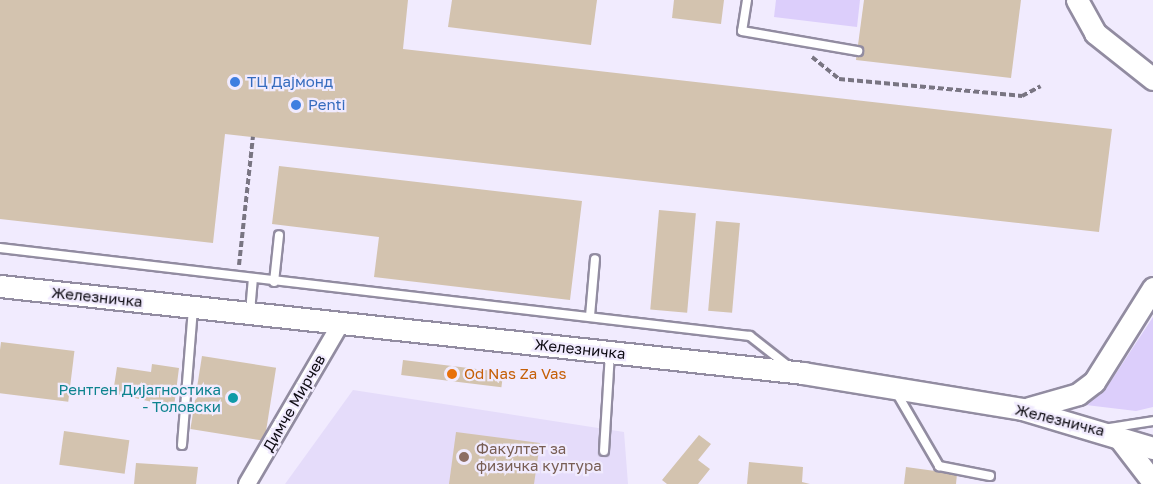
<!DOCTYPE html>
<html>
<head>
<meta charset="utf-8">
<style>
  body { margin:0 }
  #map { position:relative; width:1153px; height:484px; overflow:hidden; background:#f1ebfe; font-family:"Golos Text",sans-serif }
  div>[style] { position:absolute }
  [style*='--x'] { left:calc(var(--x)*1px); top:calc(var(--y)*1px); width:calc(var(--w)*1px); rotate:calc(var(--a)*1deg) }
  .built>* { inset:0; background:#e5dcfa }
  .green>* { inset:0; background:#dccefb }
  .building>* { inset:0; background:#d3c3af; transform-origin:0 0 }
  .path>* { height:4px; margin-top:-2px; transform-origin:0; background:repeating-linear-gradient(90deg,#797582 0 6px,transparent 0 9px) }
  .roads { filter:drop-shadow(2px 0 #928ca1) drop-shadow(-2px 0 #928ca1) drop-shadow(0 2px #928ca1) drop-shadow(0 -2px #928ca1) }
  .service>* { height:8px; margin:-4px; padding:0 4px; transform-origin:4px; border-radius:4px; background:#fff }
  .minor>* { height:16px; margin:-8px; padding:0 8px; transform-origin:8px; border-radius:8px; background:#fff }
  .tertiary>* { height:21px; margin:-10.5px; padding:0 10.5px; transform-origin:10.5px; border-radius:10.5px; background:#fff }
  .dots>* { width:16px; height:16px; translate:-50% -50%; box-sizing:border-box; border:3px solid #f1ebfe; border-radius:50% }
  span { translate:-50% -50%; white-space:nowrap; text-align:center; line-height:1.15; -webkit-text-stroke:4.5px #f1ebfe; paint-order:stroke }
  .shop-label { font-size:15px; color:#366cbe }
  .left { translate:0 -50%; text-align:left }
  .street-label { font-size:15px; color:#0d0b12 }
  .food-label { font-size:15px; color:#c56008 }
  .culture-label { font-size:15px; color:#0d838f }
  .right { translate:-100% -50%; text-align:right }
  .education-label { font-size:15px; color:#785e54 }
</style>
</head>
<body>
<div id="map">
  <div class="built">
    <i style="clip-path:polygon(353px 390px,624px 432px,628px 484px,285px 484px)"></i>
  </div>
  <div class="green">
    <i style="clip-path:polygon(776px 0,860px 0,857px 27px,774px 17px)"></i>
    <i style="clip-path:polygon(1153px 317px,1153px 407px,1136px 411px,1086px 405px,1107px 387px)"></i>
  </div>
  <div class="building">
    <i style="clip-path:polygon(0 0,408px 0,403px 49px,1112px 129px,1099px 232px,225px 134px,213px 243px,0 219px)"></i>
    <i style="clip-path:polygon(452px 0,597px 0,591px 45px,448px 27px)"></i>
    <i style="clip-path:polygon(674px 0,724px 0,721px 24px,672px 18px)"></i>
    <i style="clip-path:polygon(864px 0,1021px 0,1011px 78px,856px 60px)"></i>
    <i style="clip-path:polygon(279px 166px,582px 201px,570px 300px,374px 277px,379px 237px,272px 224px)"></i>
    <i style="left:659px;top:210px;width:37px;height:100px;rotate:5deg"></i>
    <i style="left:716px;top:221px;width:24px;height:90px;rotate:5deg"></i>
    <i style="left:1px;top:342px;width:74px;height:51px;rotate:7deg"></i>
    <i style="left:202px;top:356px;width:75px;height:74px;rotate:9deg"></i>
    <i style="left:403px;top:360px;width:101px;height:15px;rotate:7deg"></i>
    <i style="clip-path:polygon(152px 364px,179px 368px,174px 407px,113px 393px,117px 367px,151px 372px)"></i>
    <i style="left:64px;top:431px;width:66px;height:34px;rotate:8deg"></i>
    <i style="clip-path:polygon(456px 432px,540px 443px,534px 484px,449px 484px)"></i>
    <i style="clip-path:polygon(699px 435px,711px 444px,698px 460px,710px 469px,698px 484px,667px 484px,662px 480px)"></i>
    <i style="clip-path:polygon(749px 462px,803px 467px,802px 482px,810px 484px,747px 484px)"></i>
    <i style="clip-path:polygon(136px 463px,198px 467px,196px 484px,134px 484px)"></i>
    <i style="clip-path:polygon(906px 467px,957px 474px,956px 484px,904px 484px)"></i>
  </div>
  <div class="path">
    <i style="--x:812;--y:57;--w:35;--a:39"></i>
    <i style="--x:839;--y:79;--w:184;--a:5.3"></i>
    <i style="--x:1022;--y:96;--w:21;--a:-28"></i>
    <i style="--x:239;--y:265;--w:129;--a:-83.8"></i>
  </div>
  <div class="roads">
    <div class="service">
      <i style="--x:747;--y:0;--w:31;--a:99"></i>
      <i style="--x:742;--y:31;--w:118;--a:9.8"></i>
      <i style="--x:0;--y:248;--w:755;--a:6.69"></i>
      <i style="--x:750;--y:336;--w:48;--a:38.3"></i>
      <i style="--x:274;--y:282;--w:47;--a:-83.9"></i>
      <i style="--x:250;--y:312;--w:33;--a:-85"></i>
      <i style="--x:590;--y:316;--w:57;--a:-85"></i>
      <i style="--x:896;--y:392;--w:86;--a:59.8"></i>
      <i style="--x:939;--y:466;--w:52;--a:11.1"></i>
      <i style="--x:1109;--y:428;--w:45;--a:-9"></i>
      <i style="--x:182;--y:445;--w:137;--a:-85.4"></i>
      <i style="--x:604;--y:451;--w:98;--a:-86.5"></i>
    </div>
    <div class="minor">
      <i style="--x:247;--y:484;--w:186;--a:-59.7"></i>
    </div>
    <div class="tertiary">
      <i style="--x:1077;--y:0;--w:38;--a:61"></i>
      <i style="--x:1095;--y:33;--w:74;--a:38.4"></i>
      <i style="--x:0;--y:286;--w:808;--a:6.18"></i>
      <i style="--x:803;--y:373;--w:222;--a:9.3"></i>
      <i style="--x:1022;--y:409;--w:137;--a:16.6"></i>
      <i style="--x:1029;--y:408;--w:51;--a:-15.9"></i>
      <i style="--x:1078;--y:394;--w:20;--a:-37"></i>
      <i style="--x:1094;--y:382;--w:111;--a:-57.9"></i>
      <i style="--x:1120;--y:439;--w:54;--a:52.5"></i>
    </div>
  </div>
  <div class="dots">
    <i style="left:235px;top:82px;background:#3f7fe0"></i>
    <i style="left:296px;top:105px;background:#3f7fe0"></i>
    <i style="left:452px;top:374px;background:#e8710a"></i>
    <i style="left:233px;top:398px;background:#0f9aa8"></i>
    <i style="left:464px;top:457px;background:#8d6e63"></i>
  </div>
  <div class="shop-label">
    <span class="left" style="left:247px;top:82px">ТЦ Дајмонд</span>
    <span class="left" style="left:308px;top:105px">Penti</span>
  </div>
  <div class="street-label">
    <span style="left:97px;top:297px;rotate:6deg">Железничка</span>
    <span style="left:580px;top:349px;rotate:6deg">Железничка</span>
    <span style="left:294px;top:403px;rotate:-60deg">Димче Мирчев</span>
    <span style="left:1060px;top:420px;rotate:14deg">Железничка</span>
  </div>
  <div class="food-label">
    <span class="left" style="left:464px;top:374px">Od Nas Za Vas</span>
  </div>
  <div class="culture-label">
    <span class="right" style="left:221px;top:398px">Рентген Дијагностика<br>- Толовски</span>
  </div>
  <div class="education-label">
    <span class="left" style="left:476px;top:457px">Факултет за<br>физичка култура</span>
  </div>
</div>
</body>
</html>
